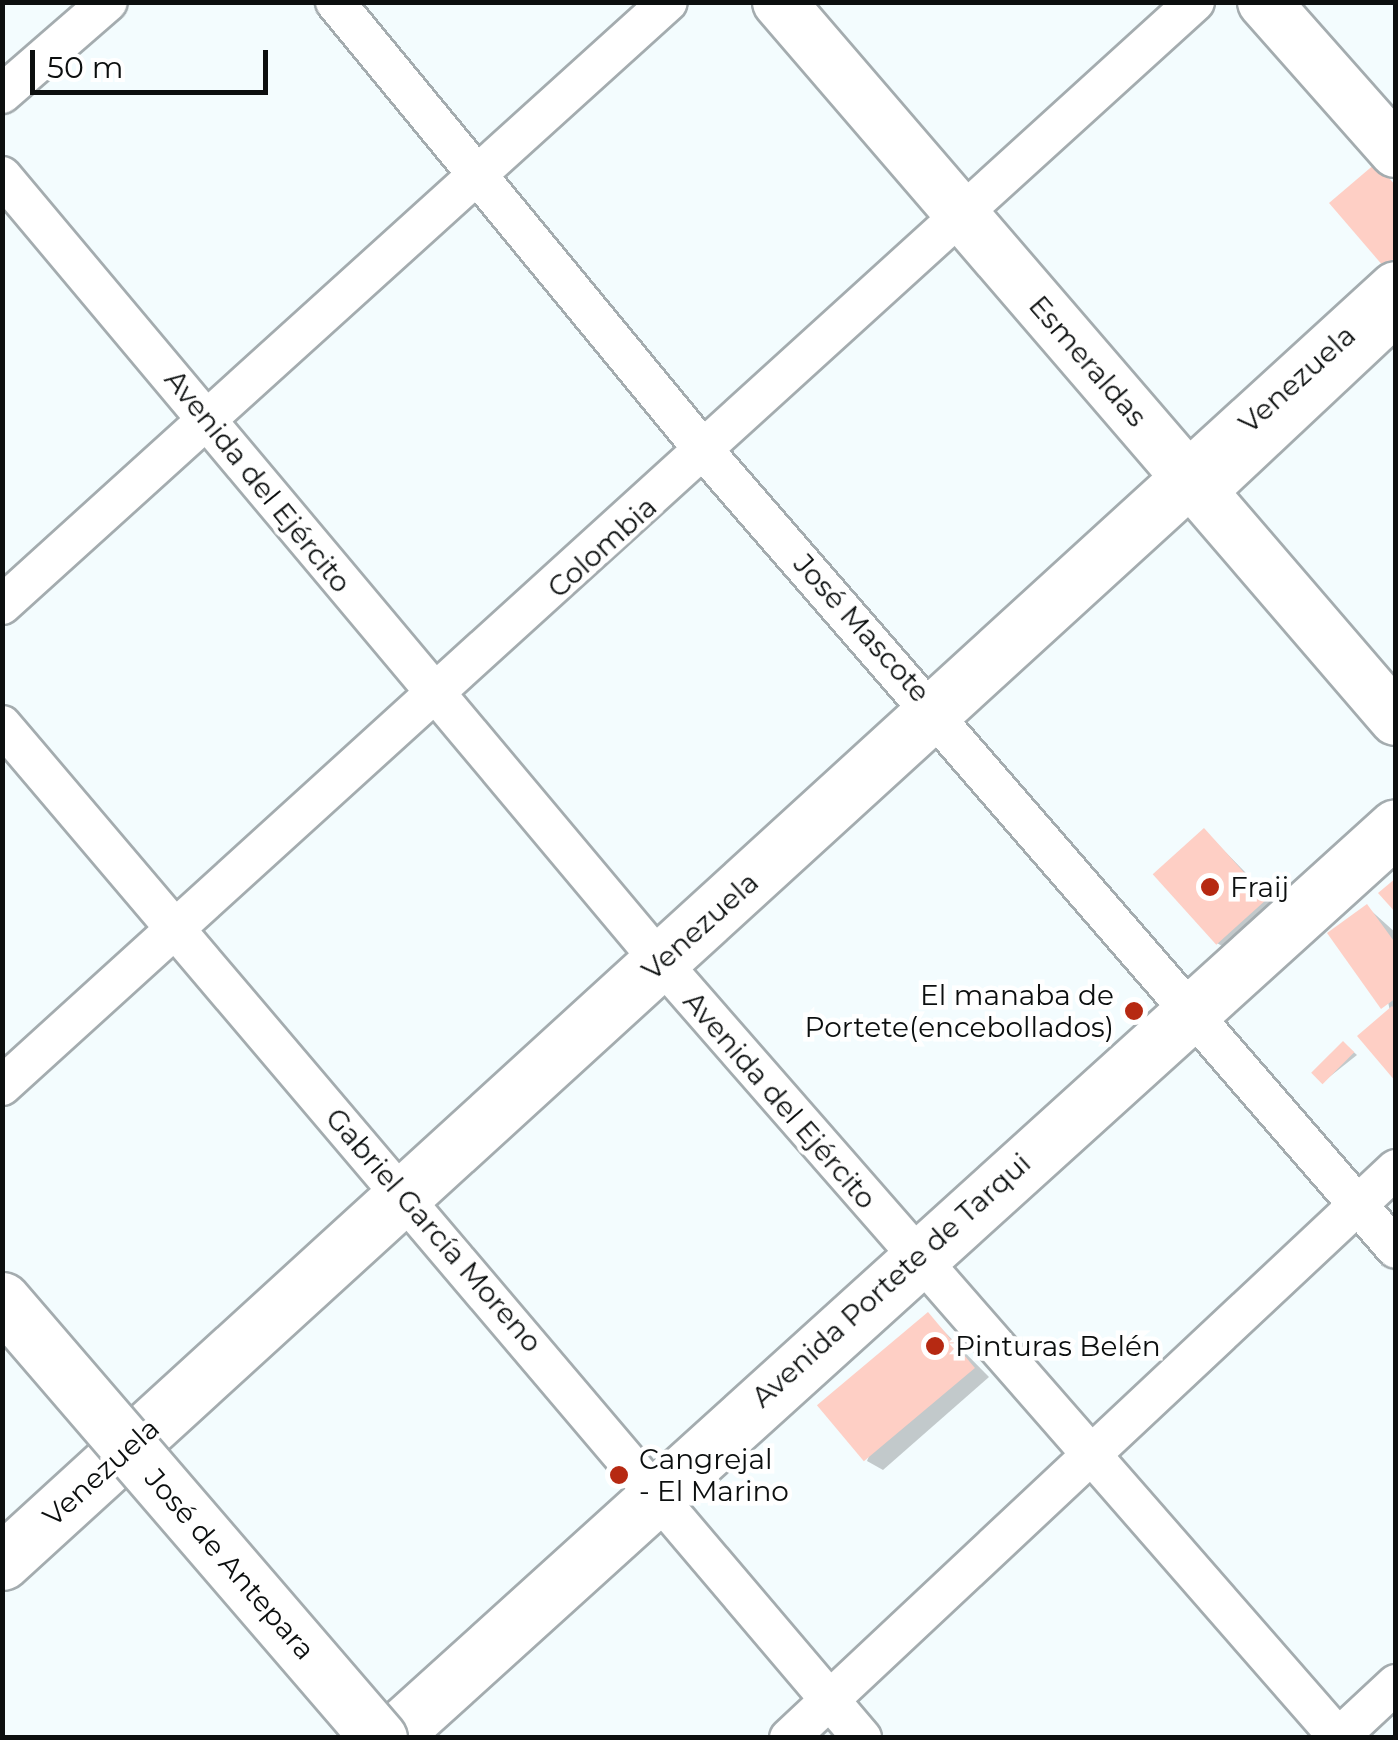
<!DOCTYPE html>
<html>
<head>
<meta charset="utf-8">
<style>
  body { margin:0 }
  #map { position:relative; width:1398px; height:1740px; overflow:hidden; background:#f3fcfe; font-family:Montserrat,sans-serif }
  div>[style] { position:absolute }
  [style*='--x'] { left:calc(var(--x)*1px); top:calc(var(--y)*1px); width:calc(var(--w)*1px); rotate:calc(var(--a)*1deg) }
  .shadow>* { inset:0; background:#0003 }
  .building>* { inset:0; background:#fecfc5; transform-origin:0 0 }
  .roads { filter:drop-shadow(2px 0 #a4acaf) drop-shadow(-2px 0 #a4acaf) drop-shadow(0 2px #a4acaf) drop-shadow(0 -2px #a4acaf) }
  .service>* { height:18px; margin:-9px; padding:0 9px; transform-origin:9px; border-radius:9px; background:#fff }
  .minor>* { height:38px; margin:-19px; padding:0 19px; transform-origin:19px; border-radius:19px; background:#fff }
  .secondary>* { height:52px; margin:-26px; padding:0 26px; transform-origin:26px; border-radius:26px; background:#fff }
  .primary>* { height:55px; margin:-27.5px; padding:0 27.5px; transform-origin:27.5px; border-radius:27.5px; background:#fff }
  .bridges { filter:drop-shadow(2px 0 #a4acaf) drop-shadow(-2px 0 #a4acaf) drop-shadow(0 2px #a4acaf) drop-shadow(0 -2px #a4acaf) }
  .primary-bridge>* { height:55px; margin:-27.5px; padding:0 27.5px; transform-origin:27.5px; border-radius:27.5px; background:#fff }
  .dots>* { width:28px; height:28px; translate:-50% -50%; box-sizing:border-box; border:5px solid #fff; border-radius:50% }
  span { translate:-50% -50%; white-space:nowrap; text-align:center; line-height:1.15; -webkit-text-stroke:9px #fff; paint-order:stroke }
  .street-label { font-size:28px; color:#0c0f0f }
  .poi-label { font-size:28px; color:#0c0f0f }
  .left { translate:0 -50%; text-align:left }
  .right { translate:-100% -50%; text-align:right }
  .frame { position:absolute; inset:0; border:5px solid #0c0f0f; pointer-events:none }
  .scale { position:absolute; left:30px; top:50px; width:238px; height:45px; box-sizing:border-box; border:5px solid #0c0f0f; border-top:0; padding-left:12px; font-size:30px; line-height:35px; white-space:nowrap; color:#0c0f0f; -webkit-text-stroke:8px #fff; paint-order:stroke }
</style>
</head>
<body>
<div id="map">
  <div class="shadow">
    <i style="clip-path:polygon(1205px 831px,1281px 909px,1232px 952px,1217px 943px)"></i>
    <i style="clip-path:polygon(1367px 907px,1396px 933px,1396px 1078px,1390px 1011px)"></i>
    <i style="clip-path:polygon(1347px 1046px,1357px 1055px,1323px 1082px)"></i>
    <i style="clip-path:polygon(928px 1315px,989px 1377px,883px 1470px,867px 1461px)"></i>
  </div>
  <div class="building">
    <i style="clip-path:polygon(1376px 163px,1396px 186px,1396px 257px,1384px 267px,1329px 203px)"></i>
    <i style="left:1204px;top:828px;width:95px;height:69px;rotate:48deg"></i>
    <i style="clip-path:polygon(1396px 878px,1396px 913px,1378px 893px)"></i>
    <i style="clip-path:polygon(1367px 904px,1396px 944px,1396px 998px,1381px 1009px,1327px 933px)"></i>
    <i style="clip-path:polygon(1392px 1006px,1396px 1011px,1396px 1082px,1357px 1036px)"></i>
    <i style="left:1343px;top:1041px;width:16px;height:45px;rotate:45deg"></i>
    <i style="left:928px;top:1312px;width:73px;height:145px;rotate:50deg"></i>
  </div>
  <div class="roads">
    <div class="service">
      <i style="--x:1229;--y:487;--w:229;--a:-43.2"></i>
    </div>
    <div class="minor">
      <i style="--x:335;--y:2;--w:584;--a:50.56"></i>
      <i style="--x:706;--y:453;--w:1053;--a:49.08"></i>
      <i style="--x:2;--y:94;--w:140;--a:-41"></i>
      <i style="--x:2;--y:176;--w:1026;--a:50.02"></i>
      <i style="--x:661;--y:962;--w:1030;--a:48.86"></i>
      <i style="--x:2;--y:605;--w:898;--a:-42.16"></i>
      <i style="--x:2;--y:725;--w:1329;--a:49.67"></i>
      <i style="--x:2;--y:1086;--w:1612;--a:-42.26"></i>
      <i style="--x:789;--y:1738;--w:832;--a:-43.15"></i>
      <i style="--x:1338;--y:1738;--w:79;--a:-43"></i>
    </div>
    <div class="secondary">
      <i style="--x:779;--y:2;--w:946;--a:49.29"></i>
      <i style="--x:1264;--y:2;--w:199;--a:48.5"></i>
    </div>
    <div class="primary">
      <i style="--x:2;--y:1562;--w:1888;--a:-42.4"></i>
      <i style="--x:390;--y:1738;--w:1357;--a:-42.16"></i>
    </div>
  </div>
  <div class="bridges">
    <div class="primary-bridge">
      <i style="--x:2;--y:1300;--w:578;--a:49.28"></i>
    </div>
  </div>
  <div class="dots">
    <i style="left:1210px;top:887px;background:#b62912"></i>
    <i style="left:1134px;top:1011px;background:#b62912"></i>
    <i style="left:935px;top:1346px;background:#b62912"></i>
    <i style="left:619px;top:1475px;background:#b62912"></i>
  </div>
  <div class="street-label">
    <span style="left:1088px;top:361px;rotate:49deg">Esmeraldas</span>
    <span style="left:1297px;top:379px;rotate:-42deg">Venezuela</span>
    <span style="left:258px;top:481px;rotate:51deg">Avenida del Ejército</span>
    <span style="left:602px;top:547px;rotate:-42deg">Colombia</span>
    <span style="left:862px;top:628px;rotate:48deg">José Mascote</span>
    <span style="left:700px;top:926px;rotate:-42deg">Venezuela</span>
    <span style="left:780px;top:1100px;rotate:49deg">Avenida del Ejército</span>
    <span style="left:434px;top:1230px;rotate:49deg">Gabriel García Moreno</span>
    <span style="left:891px;top:1280px;rotate:-42deg">Avenida Portete de Tarqui</span>
    <span style="left:101px;top:1472px;rotate:-42deg">Venezuela</span>
    <span style="left:230px;top:1564px;rotate:49deg">José de Antepara</span>
  </div>
  <div class="poi-label">
    <span class="left" style="left:1230px;top:887px">Fraij</span>
    <span class="right" style="left:1114px;top:1011px">El manaba de<br>Portete(encebollados)</span>
    <span class="left" style="left:955px;top:1346px">Pinturas Belén</span>
    <span class="left" style="left:639px;top:1475px">Cangrejal<br>- El Marino</span>
  </div>
  <div class="frame"></div>
  <div class="scale">50 m</div>
</div>
</body>
</html>
